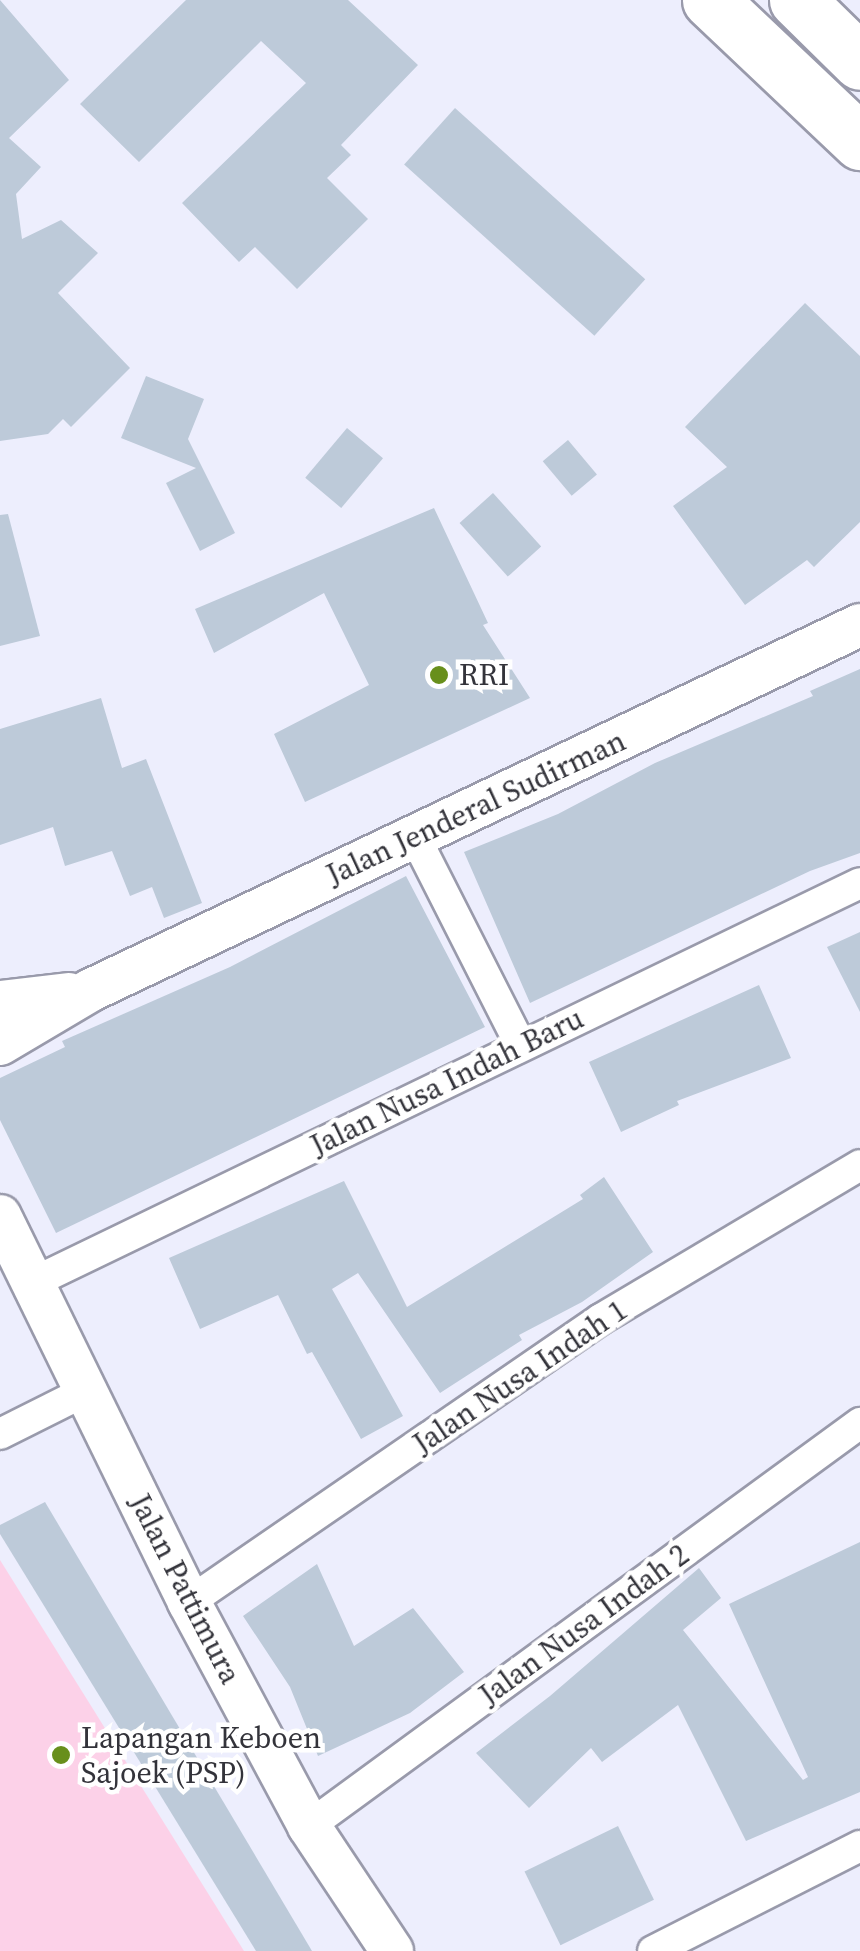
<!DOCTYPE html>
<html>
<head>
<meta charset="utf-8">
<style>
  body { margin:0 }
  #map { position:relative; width:860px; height:1951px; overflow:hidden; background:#edeefd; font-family:"Source Serif 4",serif }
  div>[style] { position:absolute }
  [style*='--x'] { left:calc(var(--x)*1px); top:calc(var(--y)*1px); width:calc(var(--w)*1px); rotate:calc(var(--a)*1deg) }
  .green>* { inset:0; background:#fcd1e8 }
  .building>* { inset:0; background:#bdcad9; transform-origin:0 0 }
  .roads { filter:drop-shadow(2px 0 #999aab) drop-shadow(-2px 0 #999aab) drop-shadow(0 2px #999aab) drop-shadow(0 -2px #999aab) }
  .street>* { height:30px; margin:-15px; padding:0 15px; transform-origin:15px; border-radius:15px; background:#fff }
  .secondary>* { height:42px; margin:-21px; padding:0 21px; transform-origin:21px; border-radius:21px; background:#fff }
  .highway>* { height:55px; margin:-27.5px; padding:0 27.5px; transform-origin:27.5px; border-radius:27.5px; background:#fff }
  .dots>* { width:28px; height:28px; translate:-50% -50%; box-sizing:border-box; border:5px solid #fff; border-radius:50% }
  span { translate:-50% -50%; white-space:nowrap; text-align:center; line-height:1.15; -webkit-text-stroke:9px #fff; paint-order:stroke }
  .poi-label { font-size:30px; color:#33333a }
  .left { translate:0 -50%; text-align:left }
  .street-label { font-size:30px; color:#33333a }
</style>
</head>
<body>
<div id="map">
  <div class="green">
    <i style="clip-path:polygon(0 1560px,244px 1951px,0 1951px)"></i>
  </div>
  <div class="building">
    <i style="clip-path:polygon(0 0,69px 80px,9px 138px,41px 167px,16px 194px,22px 239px,61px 220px,98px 253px,58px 293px,130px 368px,71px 427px,63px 419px,48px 434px,0 441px)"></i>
    <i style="clip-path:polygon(186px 0,348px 0,418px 65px,341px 145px,351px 155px,327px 178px,368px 219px,297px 289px,255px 247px,239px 262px,182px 203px,306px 83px,261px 41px,139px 162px,80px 104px)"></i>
    <i style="left:455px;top:108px;width:256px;height:76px;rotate:42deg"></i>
    <i style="clip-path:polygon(805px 303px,860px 356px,860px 522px,814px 567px,807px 560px,745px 605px,673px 506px,727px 467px,685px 427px)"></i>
    <i style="clip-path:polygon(146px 376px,204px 399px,188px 439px,235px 533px,200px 551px,166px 483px,196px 468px,121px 438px)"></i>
    <i style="left:347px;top:428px;width:47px;height:65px;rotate:40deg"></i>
    <i style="left:568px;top:440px;width:45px;height:33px;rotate:50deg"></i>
    <i style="left:493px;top:493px;width:72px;height:45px;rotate:48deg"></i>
    <i style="clip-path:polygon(434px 508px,488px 623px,483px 625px,530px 698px,305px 802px,274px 734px,369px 685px,324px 593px,214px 653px,195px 609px)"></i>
    <i style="clip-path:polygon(8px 514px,40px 636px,0 646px,0 515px)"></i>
    <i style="clip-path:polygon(860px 669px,860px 853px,810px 871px,530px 1003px,464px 852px,558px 814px,655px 763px,813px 696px,810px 691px)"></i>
    <i style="clip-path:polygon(101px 698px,122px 768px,146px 759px,202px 903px,164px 918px,152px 887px,130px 896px,112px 851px,65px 866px,53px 827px,0 845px,0 729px)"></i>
    <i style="clip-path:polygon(406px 876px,485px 1027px,56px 1233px,0 1120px,0 1078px,65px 1047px,62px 1041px,230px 967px)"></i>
    <i style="clip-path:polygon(860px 932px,860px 1012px,827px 947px)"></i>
    <i style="clip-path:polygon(759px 985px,791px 1058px,677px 1101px,679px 1105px,621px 1132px,589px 1062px)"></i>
    <i style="clip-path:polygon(604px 1177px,653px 1252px,582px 1302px,519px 1335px,522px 1340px,440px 1393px,358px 1273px,332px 1289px,403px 1416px,361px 1439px,312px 1352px,307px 1354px,278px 1295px,200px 1329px,169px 1258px,344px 1181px,407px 1307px,583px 1199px,580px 1195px)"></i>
    <i style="clip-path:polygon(45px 1502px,312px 1951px,256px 1951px,0 1534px,0 1525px)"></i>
    <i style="clip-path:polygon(860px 1542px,860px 1792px,746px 1841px,678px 1705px,602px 1762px,591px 1748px,529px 1808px,476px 1753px,550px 1696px,699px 1568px,721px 1598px,683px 1630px,803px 1780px,808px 1777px,729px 1604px)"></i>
    <i style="clip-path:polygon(317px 1564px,354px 1646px,413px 1608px,464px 1672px,410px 1713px,318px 1756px,290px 1687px,243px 1616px)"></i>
    <i style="left:618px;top:1826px;width:82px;height:104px;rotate:64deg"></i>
  </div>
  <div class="roads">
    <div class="street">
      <i style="--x:415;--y:837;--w:234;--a:63.1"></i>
      <i style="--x:34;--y:1282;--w:917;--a:-25.78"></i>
      <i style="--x:0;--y:1434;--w:98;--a:-26.6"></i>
      <i style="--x:189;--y:1602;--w:500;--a:-34.5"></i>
      <i style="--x:601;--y:1319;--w:301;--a:-30.7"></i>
      <i style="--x:309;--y:1826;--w:683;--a:-36.18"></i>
      <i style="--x:653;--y:1951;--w:232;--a:-26.9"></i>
    </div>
    <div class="secondary">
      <i style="--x:0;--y:1002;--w:69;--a:-6.6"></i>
      <i style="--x:0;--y:1044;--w:106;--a:-30.7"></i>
      <i style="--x:91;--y:990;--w:851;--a:-25.39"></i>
      <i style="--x:0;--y:1216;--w:430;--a:63.9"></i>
      <i style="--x:189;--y:1602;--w:254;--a:61.8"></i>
      <i style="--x:309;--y:1826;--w:150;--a:56.4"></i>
    </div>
    <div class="highway">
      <i style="--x:710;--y:0;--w:207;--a:43.4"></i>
      <i style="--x:797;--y:0;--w:88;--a:44.5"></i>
    </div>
  </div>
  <div class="dots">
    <i style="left:439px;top:675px;background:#688f1c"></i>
    <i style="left:61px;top:1755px;background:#688f1c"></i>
  </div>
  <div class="poi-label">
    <span class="left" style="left:459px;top:675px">RRI</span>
    <span class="left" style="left:81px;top:1755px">Lapangan Keboen<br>Sajoek (PSP)</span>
  </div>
  <div class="street-label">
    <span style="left:476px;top:808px;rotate:-25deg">Jalan Jenderal Sudirman</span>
    <span style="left:447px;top:1082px;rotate:-26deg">Jalan Nusa Indah Baru</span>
    <span style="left:520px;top:1377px;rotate:-34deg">Jalan Nusa Indah 1</span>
    <span style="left:185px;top:1589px;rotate:63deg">Jalan Pattimura</span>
    <span style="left:584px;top:1625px;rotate:-36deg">Jalan Nusa Indah 2</span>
  </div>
</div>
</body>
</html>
